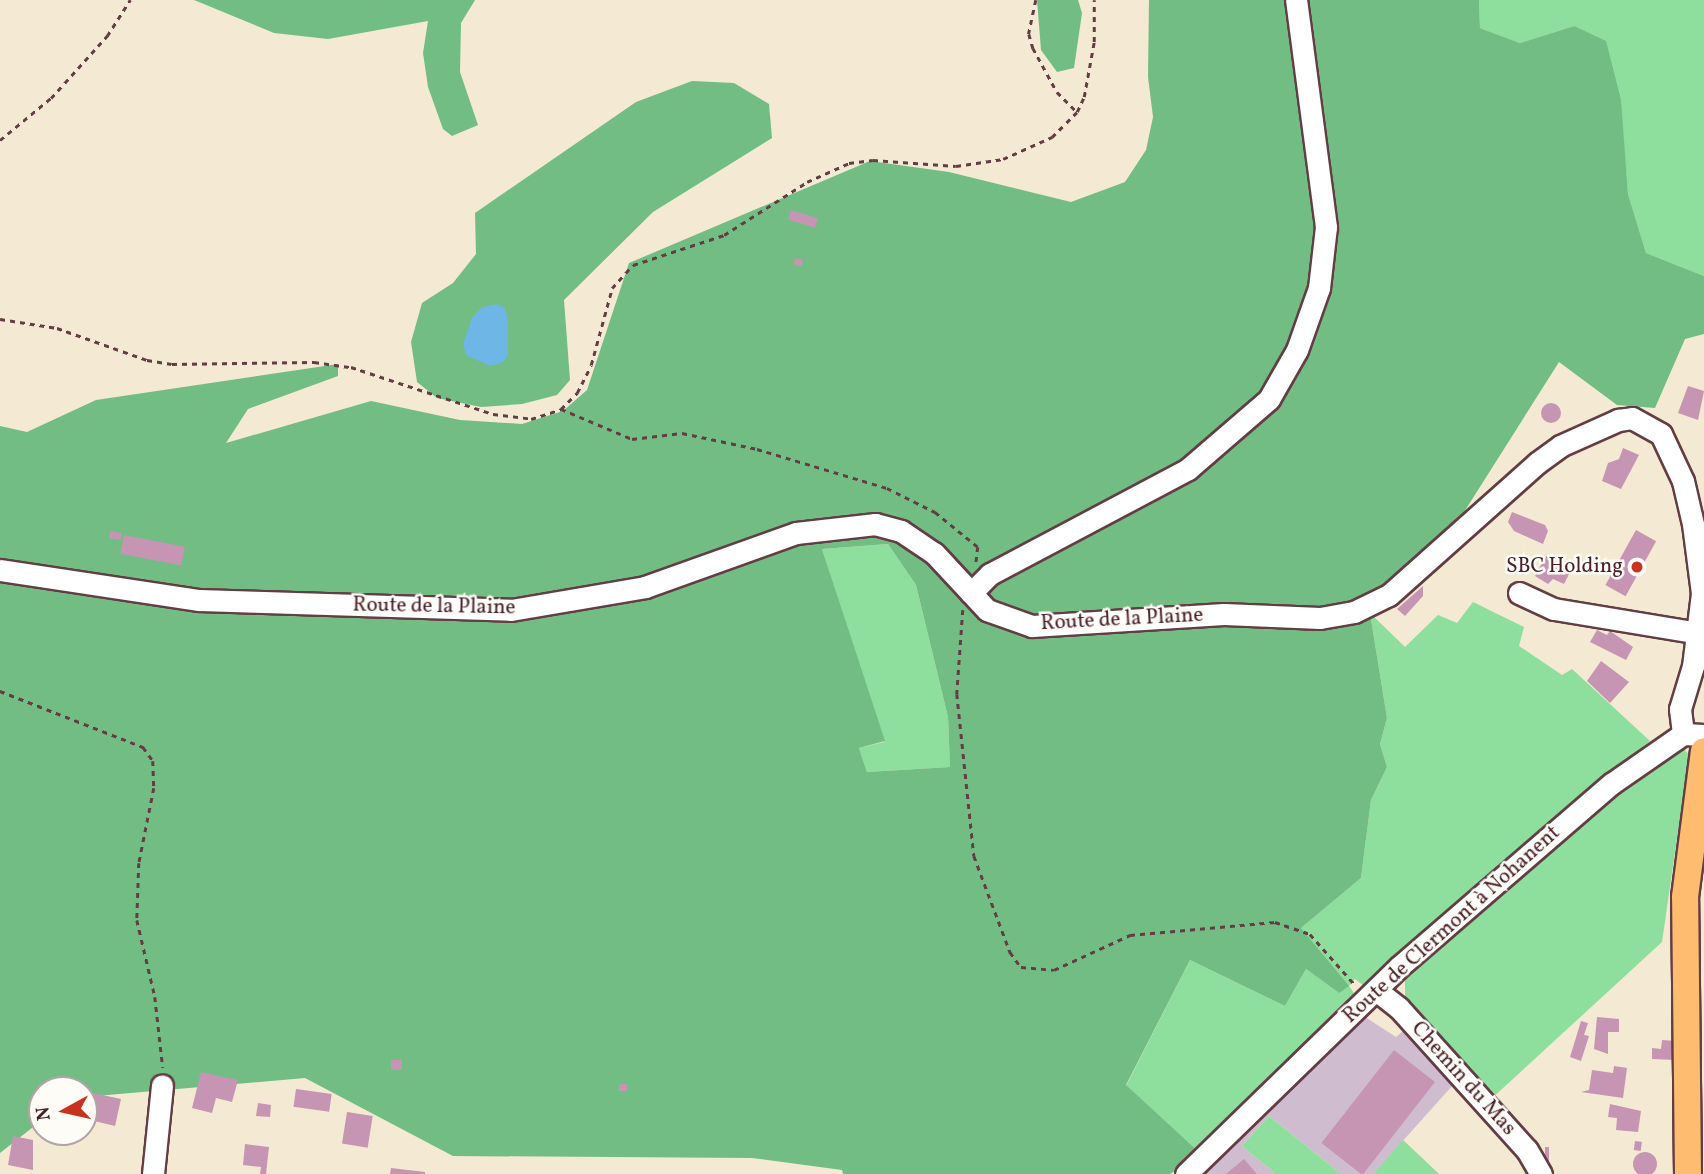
<!DOCTYPE html>
<html>
<head>
<meta charset="utf-8">
<style>
  body { margin:0 }
  #map { position:relative; width:1704px; height:1174px; overflow:hidden; background:#f4e9d2; font-family:Vollkorn,serif }
  div>[style] { position:absolute }
  [style*='--x'] { left:calc(var(--x)*1px); top:calc(var(--y)*1px); width:calc(var(--w)*1px); rotate:calc(var(--a)*1deg) }
  .industrial>* { inset:0; background:#cfbdcf }
  .green>* { inset:0; background:#8ede9d }
  .forest>* { inset:0; background:#72bd84 }
  .water>* { inset:0; background:#6db6e5 }
  .building>* { inset:0; background:#c695b3; transform-origin:0 0 }
  .round { border-radius:50% }
  .path>* { height:2.5px; margin-top:-1.25px; transform-origin:0; background:repeating-linear-gradient(90deg,#643d44 0 5px,transparent 0 10px) }
  .roads { filter:drop-shadow(2px 0 #643d44) drop-shadow(-2px 0 #643d44) drop-shadow(0 2px #643d44) drop-shadow(0 -2px #643d44) }
  .minor>* { height:21px; margin:-10.5px; padding:0 10.5px; transform-origin:10.5px; border-radius:10.5px; background:#fff }
  .major>* { height:26px; margin:-13px; padding:0 13px; transform-origin:13px; border-radius:13px; background:#fdbc6f }
  .dots>* { width:19px; height:19px; translate:-50% -50%; box-sizing:border-box; border:4px solid #fdfcf7; border-radius:50% }
  span { translate:-50% -50%; white-space:nowrap; text-align:center; line-height:1.15; -webkit-text-stroke:5px #fdfcf7; paint-order:stroke }
  .poi-label { font-size:21px; color:#4a1f2b }
  .right { translate:-100% -50%; text-align:right }
  .street-label { font-size:21px; color:#4a1f2b }
  .north { position:absolute; left:28px; top:1076px; width:70px; height:70px; box-sizing:border-box; background:#fdfcf7; border:2px solid #b5a4a5; border-radius:50%; rotate:262deg; font-size:19px; font-weight:700; line-height:28px; text-align:center; color:#4a1f2b }
  .north::after { content:''; display:block; margin:auto; width:24px; height:32px; background:#c8321e; clip-path:polygon(50% 0,100% 100%,50% 72%,0 100%) }
</style>
</head>
<body>
<div id="map">
  <div class="industrial">
    <i style="clip-path:polygon(1362px 1015px,1396px 1037px,1403px 1031px,1453px 1085px,1373px 1174px,1341px 1174px,1269px 1116px,1242px 1146px,1276px 1174px,1204px 1174px)"></i>
  </div>
  <div class="green">
    <i style="clip-path:polygon(1479px 0,1704px 0,1704px 276px,1646px 253px,1628px 194px,1620px 100px,1574px 26px,1520px 43px,1480px 28px)"></i>
    <i style="clip-path:polygon(888px 544px,916px 585px,948px 717px,950px 767px,867px 772px,859px 748px,884px 742px,822px 549px)"></i>
    <i style="clip-path:polygon(1473px 602px,1524px 627px,1519px 646px,1562px 675px,1572px 669px,1650px 741px,1364px 986px,1355px 979px,1349px 986px,1356px 996px,1201px 1154px,1126px 1086px,1190px 960px,1285px 1006px,1306px 969px,1339px 993px,1301px 928px,1361px 878px,1371px 800px,1387px 767px,1380px 744px,1387px 718px,1370px 613px,1405px 647px,1438px 615px,1457px 623px)"></i>
    <i style="clip-path:polygon(1683px 748px,1689px 755px,1662px 942px,1490px 1100px,1405px 1008px,1405px 974px,1641px 771px)"></i>
    <i style="clip-path:polygon(1269px 1116px,1341px 1174px,1276px 1174px,1242px 1146px)"></i>
    <i style="clip-path:polygon(1403px 1140px,1418px 1154px,1439px 1174px,1373px 1174px)"></i>
  </div>
  <div class="forest">
    <i style="clip-path:polygon(194px 0,475px 0,461px 23px,460px 72px,478px 125px,452px 136px,443px 129px,428px 87px,423px 53px,428px 21px,328px 39px,274px 33px)"></i>
    <i style="clip-path:polygon(1037px 0,1078px 0,1082px 13px,1074px 68px,1057px 72px,1041px 50px)"></i>
    <i style="clip-path:polygon(evenodd,1149px 0,1479px 0,1480px 28px,1520px 43px,1574px 26px,1606px 41px,1621px 100px,1628px 194px,1646px 253px,1704px 276px,1704px 334px,1685px 339px,1655px 408px,1617px 405px,1559px 362px,1459px 520px,1370px 613px,1387px 718px,1380px 744px,1387px 767px,1371px 800px,1361px 878px,1301px 928px,1349px 986px,1339px 993px,1306px 969px,1285px 1006px,1190px 960px,1126px 1085px,1201px 1154px,1170px 1174px,843px 1174px,842px 1170px,752px 1158px,453px 1156px,305px 1078px,84px 1097px,84px 1090px,42px 1090px,42px 1120px,0 1153px,0 426px,27px 432px,96px 400px,338px 364px,338px 376px,248px 409px,226px 443px,371px 401px,460px 420px,522px 424px,563px 411px,587px 390px,629px 263px,870px 161px,949px 172px,1071px 202px,1125px 182px,1146px 150px,1153px 117px,1148px 77px,1149px 0,888px 544px,916px 585px,948px 717px,950px 767px,867px 772px,859px 748px,885px 741px,822px 549px,888px 544px)"></i>
    <i style="clip-path:polygon(692px 81px,734px 83px,769px 104px,772px 138px,653px 212px,564px 300px,570px 380px,557px 395px,522px 404px,481px 407px,437px 398px,417px 382px,411px 342px,422px 303px,453px 283px,476px 254px,475px 213px,636px 102px)"></i>
  </div>
  <div class="water">
    <i style="clip-path:polygon(497px 304px,505px 308px,508px 321px,508px 355px,503px 362px,490px 366px,466px 355px,463px 344px,472px 318px,482px 307px)"></i>
  </div>
  <div class="building">
    <i style="left:791px;top:210px;width:28px;height:10px;rotate:17deg"></i>
    <i style="clip-path:polygon(795px 258px,803px 260px,802px 266px,794px 265px)"></i>
    <i style="clip-path:polygon(1688px 386px,1704px 391px,1698px 420px,1678px 413px)"></i>
    <i class="round" style="left:1541px;top:403px;width:20px;height:20px"></i>
    <i style="clip-path:polygon(1623px 448px,1639px 455px,1621px 489px,1602px 481px,1608px 463px,1619px 459px)"></i>
    <i style="clip-path:polygon(1512px 512px,1545px 525px,1548px 531px,1543px 544px,1514px 531px,1508px 522px)"></i>
    <i style="left:1636px;top:530px;width:23px;height:63px;rotate:29deg"></i>
    <i style="left:110px;top:531px;width:12px;height:7px;rotate:9deg"></i>
    <i style="left:124px;top:535px;width:62px;height:19px;rotate:11deg"></i>
    <i style="clip-path:polygon(1546px 556px,1571px 570px,1564px 584px,1553px 579px,1548px 584px,1535px 576px)"></i>
    <i style="clip-path:polygon(1423px 586px,1423px 596px,1405px 616px,1397px 609px)"></i>
    <i style="clip-path:polygon(1597px 630px,1607px 635px,1610px 631px,1633px 647px,1626px 660px,1590px 642px)"></i>
    <i style="clip-path:polygon(1601px 661px,1629px 682px,1610px 703px,1587px 681px)"></i>
    <i style="clip-path:polygon(1597px 1017px,1619px 1019px,1619px 1032px,1608px 1032px,1608px 1054px,1594px 1049px)"></i>
    <i style="clip-path:polygon(1581px 1021px,1588px 1023px,1584px 1035px,1589px 1036px,1581px 1061px,1570px 1057px)"></i>
    <i style="clip-path:polygon(1662px 1040px,1676px 1041px,1676px 1060px,1652px 1059px,1652px 1048px,1661px 1049px)"></i>
    <i style="left:1394px;top:1050px;width:52px;height:118px;rotate:38deg"></i>
    <i style="left:391px;top:1060px;width:11px;height:10px"></i>
    <i style="clip-path:polygon(1614px 1066px,1627px 1068px,1623px 1098px,1581px 1092px,1589px 1090px,1592px 1070px,1613px 1073px)"></i>
    <i style="clip-path:polygon(201px 1072px,238px 1080px,232px 1102px,216px 1098px,212px 1113px,192px 1108px)"></i>
    <i style="left:619px;top:1084px;width:8px;height:7px"></i>
    <i style="left:296px;top:1089px;width:36px;height:18px;rotate:8deg"></i>
    <i style="clip-path:polygon(84px 1091px,121px 1099px,115px 1126px,86px 1119px,84px 1125px)"></i>
    <i style="clip-path:polygon(258px 1103px,271px 1105px,270px 1117px,256px 1116px)"></i>
    <i style="clip-path:polygon(1610px 1104px,1641px 1111px,1638px 1132px,1616px 1130px,1617px 1118px,1608px 1117px)"></i>
    <i style="left:347px;top:1112px;width:26px;height:32px;rotate:9deg"></i>
    <i style="clip-path:polygon(13px 1136px,33px 1140px,33px 1170px,8px 1165px)"></i>
    <i style="left:1635px;top:1141px;width:7px;height:9px;rotate:8deg"></i>
    <i style="clip-path:polygon(245px 1144px,269px 1147px,266px 1174px,260px 1174px,261px 1167px,243px 1165px)"></i>
    <i style="left:1545px;top:1147px;width:4px;height:14px"></i>
    <i class="round" style="left:1633px;top:1152px;width:24px;height:24px"></i>
    <i style="clip-path:polygon(1244px 1159px,1257px 1174px,1226px 1174px)"></i>
    <i style="clip-path:polygon(391px 1168px,425px 1172px,425px 1174px,390px 1174px)"></i>
  </div>
  <div class="path">
    <i style="--x:1036;--y:0;--w:35;--a:102"></i>
    <i style="--x:1029;--y:34;--w:15;--a:74"></i>
    <i style="--x:1033;--y:48;--w:50;--a:61.4"></i>
    <i style="--x:1057;--y:92;--w:28;--a:45"></i>
    <i style="--x:0;--y:140;--w:66;--a:-39.5"></i>
    <i style="--x:51;--y:98;--w:84;--a:-47.9"></i>
    <i style="--x:107;--y:36;--w:43;--a:-57.4"></i>
    <i style="--x:0;--y:319;--w:58;--a:9"></i>
    <i style="--x:57;--y:328;--w:96;--a:19.6"></i>
    <i style="--x:147;--y:360;--w:25;--a:9"></i>
    <i style="--x:172;--y:364;--w:142;--a:-0.8"></i>
    <i style="--x:314;--y:362;--w:37;--a:8"></i>
    <i style="--x:351;--y:367;--w:150;--a:18.3"></i>
    <i style="--x:493;--y:414;--w:38;--a:7"></i>
    <i style="--x:531;--y:419;--w:32;--a:-18"></i>
    <i style="--x:561;--y:409;--w:23;--a:-45"></i>
    <i style="--x:577;--y:393;--w:31;--a:-63"></i>
    <i style="--x:591;--y:365;--w:80;--a:-74.7"></i>
    <i style="--x:612;--y:288;--w:31;--a:-48"></i>
    <i style="--x:633;--y:265;--w:96;--a:-18.2"></i>
    <i style="--x:724;--y:235;--w:98;--a:-32.6"></i>
    <i style="--x:807;--y:182;--w:46;--a:-24.3"></i>
    <i style="--x:849;--y:163;--w:24;--a:-7"></i>
    <i style="--x:873;--y:160;--w:83;--a:4.1"></i>
    <i style="--x:956;--y:166;--w:48;--a:-8.5"></i>
    <i style="--x:1003;--y:159;--w:54;--a:-24.2"></i>
    <i style="--x:1052;--y:137;--w:35;--a:-45"></i>
    <i style="--x:1077;--y:112;--w:17;--a:-65"></i>
    <i style="--x:1084;--y:97;--w:56;--a:-79.7"></i>
    <i style="--x:1094;--y:42;--w:42;--a:-90"></i>
    <i style="--x:561;--y:409;--w:77;--a:22.9"></i>
    <i style="--x:632;--y:439;--w:50;--a:-6.8"></i>
    <i style="--x:682;--y:433;--w:77;--a:12"></i>
    <i style="--x:757;--y:449;--w:136;--a:16.7"></i>
    <i style="--x:887;--y:488;--w:54;--a:26.6"></i>
    <i style="--x:935;--y:512;--w:55;--a:39.1"></i>
    <i style="--x:978;--y:547;--w:16;--a:97"></i>
    <i style="--x:963;--y:610;--w:84;--a:94.1"></i>
    <i style="--x:957;--y:694;--w:163;--a:84"></i>
    <i style="--x:974;--y:856;--w:103;--a:69.4"></i>
    <i style="--x:1010;--y:952;--w:19;--a:54"></i>
    <i style="--x:1021;--y:967;--w:33;--a:5"></i>
    <i style="--x:1054;--y:970;--w:84;--a:-24.7"></i>
    <i style="--x:1130;--y:935;--w:146;--a:-5.1"></i>
    <i style="--x:1275;--y:922;--w:37;--a:19"></i>
    <i style="--x:1310;--y:934;--w:69;--a:48.5"></i>
    <i style="--x:0;--y:691;--w:154;--a:21.4"></i>
    <i style="--x:143;--y:747;--w:17;--a:54"></i>
    <i style="--x:153;--y:761;--w:27;--a:88"></i>
    <i style="--x:154;--y:788;--w:76;--a:101.3"></i>
    <i style="--x:139;--y:863;--w:57;--a:92"></i>
    <i style="--x:137;--y:920;--w:79;--a:76.8"></i>
    <i style="--x:155;--y:997;--w:71;--a:83.6"></i>
  </div>
  <div class="roads">
    <div class="minor">
      <i style="--x:0;--y:570;--w:201;--a:8.6"></i>
      <i style="--x:199;--y:600;--w:312;--a:1.8"></i>
      <i style="--x:511;--y:610;--w:136;--a:-9.7"></i>
      <i style="--x:645;--y:587;--w:160;--a:-19.7"></i>
      <i style="--x:796;--y:533;--w:80;--a:-6.5"></i>
      <i style="--x:875;--y:524;--w:27;--a:15"></i>
      <i style="--x:901;--y:531;--w:40;--a:34"></i>
      <i style="--x:934;--y:553;--w:78;--a:47.1"></i>
      <i style="--x:987;--y:610;--w:48;--a:19.6"></i>
      <i style="--x:1032;--y:626;--w:192;--a:-3.6"></i>
      <i style="--x:1224;--y:614;--w:96;--a:2.4"></i>
      <i style="--x:1320;--y:618;--w:35;--a:-10"></i>
      <i style="--x:1354;--y:612;--w:39;--a:-26"></i>
      <i style="--x:1389;--y:595;--w:198;--a:-41.7"></i>
      <i style="--x:1537;--y:463;--w:29;--a:-36"></i>
      <i style="--x:1560;--y:446;--w:64;--a:-24.1"></i>
      <i style="--x:1618;--y:420;--w:14;--a:-8"></i>
      <i style="--x:1632;--y:418;--w:33;--a:29"></i>
      <i style="--x:1661;--y:434;--w:52;--a:64.9"></i>
      <i style="--x:1683;--y:481;--w:44;--a:76.9"></i>
      <i style="--x:1693;--y:524;--w:70;--a:82.6"></i>
      <i style="--x:1702;--y:593;--w:74;--a:97"></i>
      <i style="--x:1693;--y:666;--w:45;--a:106.8"></i>
      <i style="--x:1680;--y:709;--w:25;--a:83"></i>
      <i style="--x:971;--y:593;--w:27;--a:-45"></i>
      <i style="--x:990;--y:574;--w:224;--a:-27.9"></i>
      <i style="--x:1188;--y:469;--w:107;--a:-40.8"></i>
      <i style="--x:1269;--y:399;--w:56;--a:-60.3"></i>
      <i style="--x:1297;--y:350;--w:66;--a:-70.5"></i>
      <i style="--x:1319;--y:288;--w:61;--a:-83.5"></i>
      <i style="--x:1326;--y:227;--w:229;--a:-97.5"></i>
      <i style="--x:1519;--y:593;--w:38;--a:25"></i>
      <i style="--x:1554;--y:609;--w:147;--a:9.4"></i>
      <i style="--x:1376;--y:990;--w:29;--a:38"></i>
      <i style="--x:1399;--y:1008;--w:191;--a:48"></i>
      <i style="--x:1527;--y:1150;--w:28;--a:60"></i>
      <i style="--x:153;--y:1174;--w:89;--a:-84.2"></i>
      <i style="--x:1186;--y:1174;--w:298;--a:-44.2"></i>
      <i style="--x:1400;--y:966;--w:279;--a:-40.8"></i>
      <i style="--x:1611;--y:784;--w:88;--a:-34.8"></i>
      <i style="--x:1683;--y:734;--w:21;--a:3"></i>
    </div>
    <div class="major">
      <i style="--x:1688;--y:1174;--w:277;--a:-90.6"></i>
      <i style="--x:1685;--y:897;--w:147;--a:-82.6"></i>
    </div>
  </div>
  <div class="dots">
    <i style="left:1637px;top:567px;background:#c8321e"></i>
  </div>
  <div class="poi-label">
    <span class="right" style="left:1623px;top:567px">SBC Holding</span>
  </div>
  <div class="street-label">
    <span style="left:434px;top:607px;rotate:1deg">Route de la Plaine</span>
    <span style="left:1122px;top:620px;rotate:-3deg">Route de la Plaine</span>
    <span style="left:1452px;top:925px;rotate:-42deg">Route de Clermont à Nohanent</span>
    <span style="left:1463px;top:1079px;rotate:48deg">Chemin du Mas</span>
  </div>
  <div class="north">N</div>
</div>
</body>
</html>
